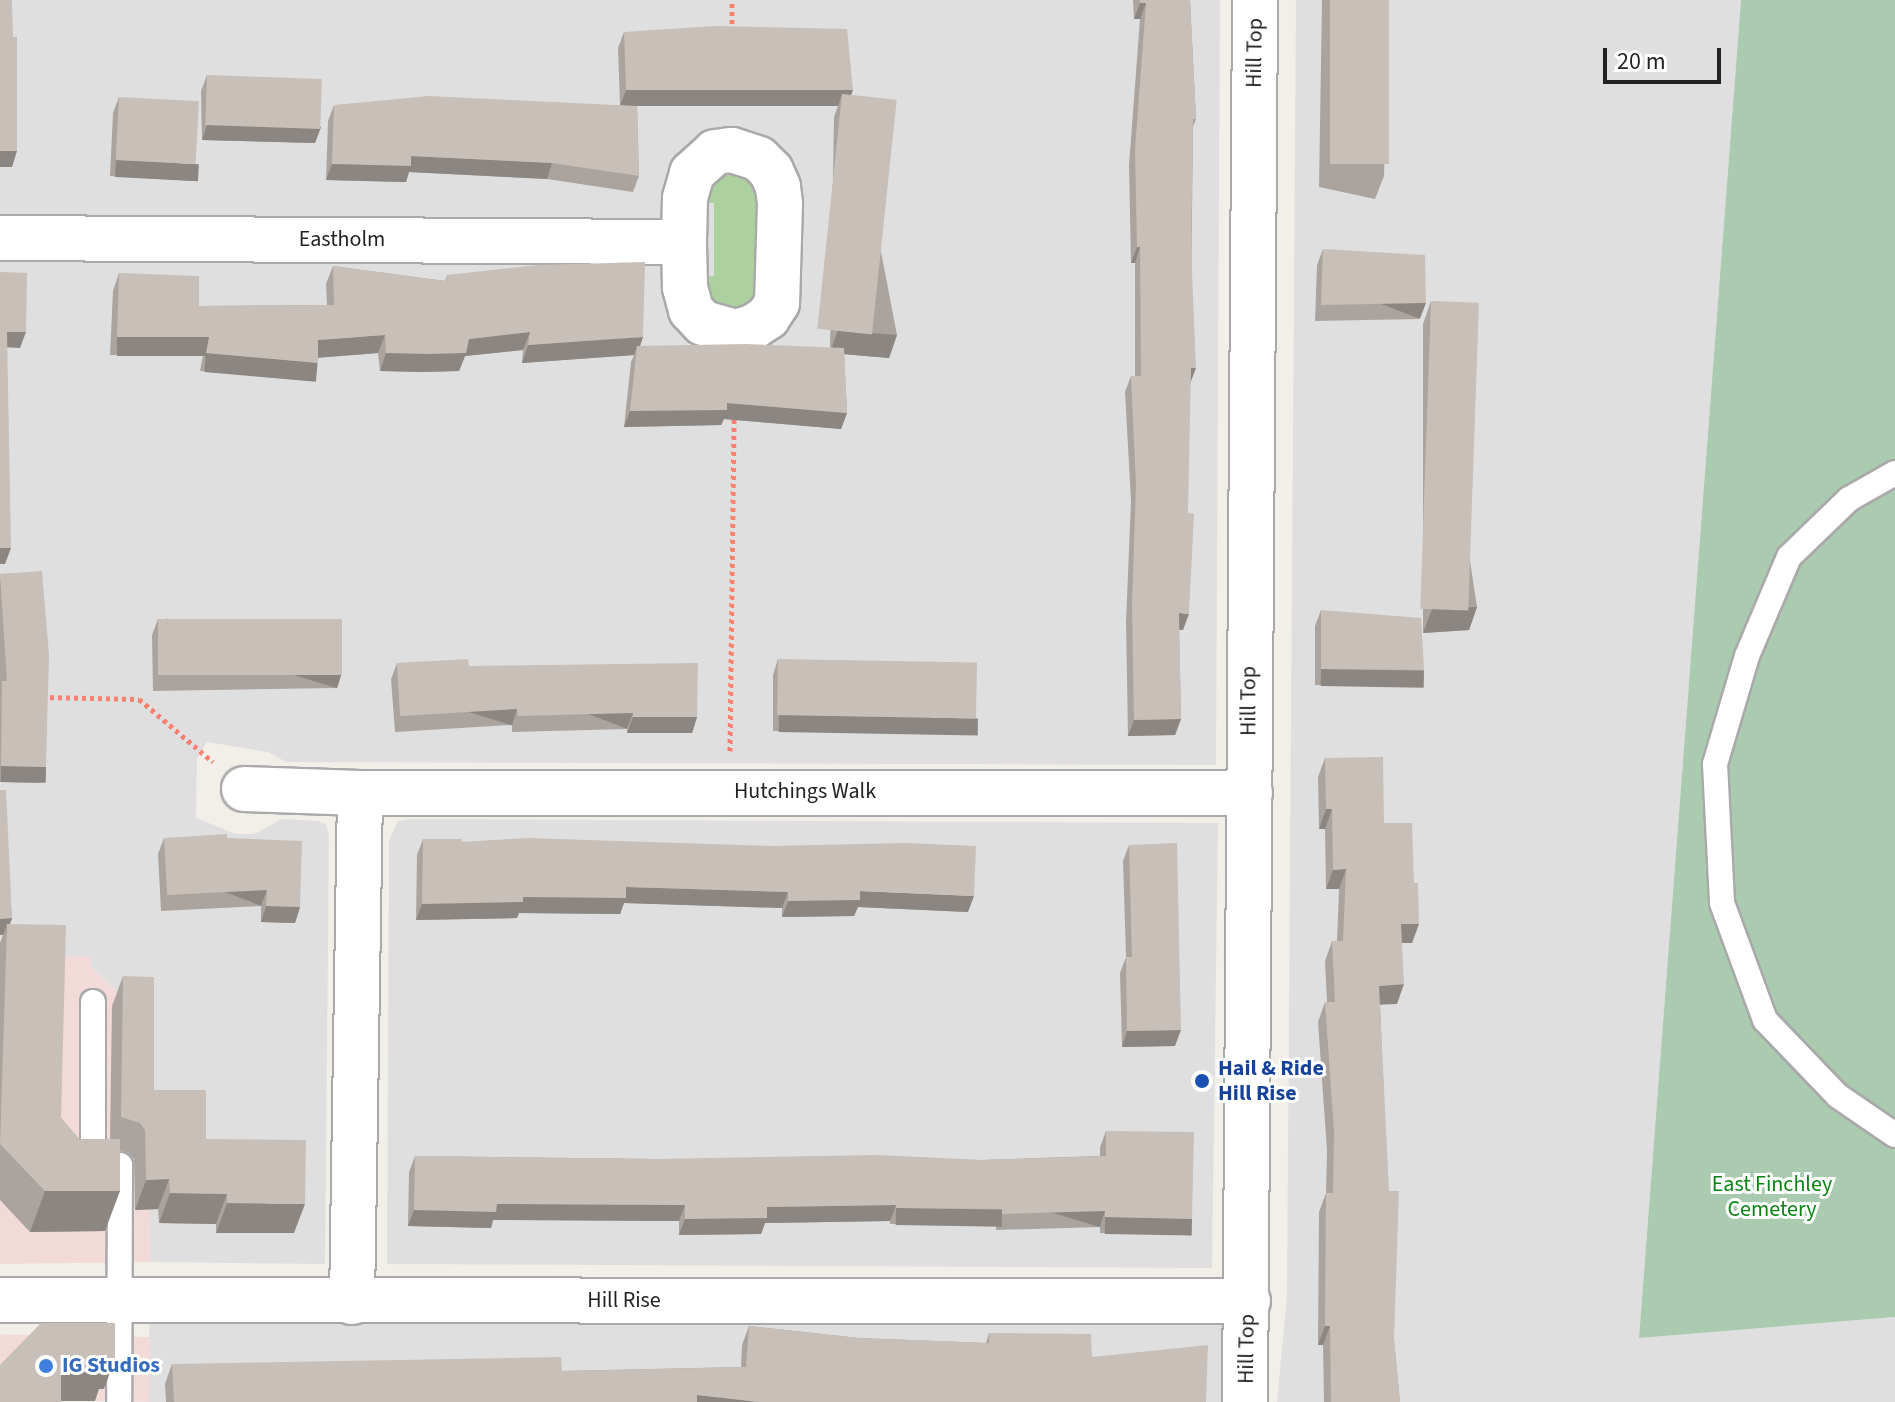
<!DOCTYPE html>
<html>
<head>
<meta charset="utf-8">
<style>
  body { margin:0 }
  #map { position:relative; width:1895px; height:1402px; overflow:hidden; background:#f2efe9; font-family:"Source Sans 3",sans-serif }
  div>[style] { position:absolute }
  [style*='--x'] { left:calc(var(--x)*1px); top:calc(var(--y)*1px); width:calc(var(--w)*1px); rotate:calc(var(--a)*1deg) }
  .residential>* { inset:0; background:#e0dfdf; transform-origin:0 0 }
  .commercial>* { inset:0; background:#f2dad9; transform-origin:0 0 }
  .forest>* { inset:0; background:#add19e }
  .cemetery>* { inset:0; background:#aacbaf }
  .path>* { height:5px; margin-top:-2.5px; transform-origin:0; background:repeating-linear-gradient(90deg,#fa8072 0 4px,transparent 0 8px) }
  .roads { filter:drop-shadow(2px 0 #a9a9a9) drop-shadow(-2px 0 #a9a9a9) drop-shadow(0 2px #a9a9a9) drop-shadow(0 -2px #a9a9a9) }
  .lane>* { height:24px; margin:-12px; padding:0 12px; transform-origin:12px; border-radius:12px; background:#fff }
  .street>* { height:44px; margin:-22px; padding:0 22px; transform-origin:22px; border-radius:22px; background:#fff }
  .wall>* { inset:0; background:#aba49e }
  .shaded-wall>* { inset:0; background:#8b8681; transform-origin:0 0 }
  .building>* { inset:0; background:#c7bfb8; transform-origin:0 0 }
  .dots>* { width:22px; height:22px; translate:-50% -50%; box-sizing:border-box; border:4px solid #fff; border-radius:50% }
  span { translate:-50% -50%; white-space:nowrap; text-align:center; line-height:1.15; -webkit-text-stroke:6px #fff; paint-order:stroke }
  .street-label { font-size:22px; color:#222 }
  .transit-label { font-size:22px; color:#164399; font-weight:700 }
  .left { translate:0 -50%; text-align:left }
  .park-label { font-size:22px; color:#0c8416 }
  .shop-label { font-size:22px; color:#366cbe; font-weight:700 }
  .scale { position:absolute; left:1603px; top:48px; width:118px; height:36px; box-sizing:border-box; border:4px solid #222; border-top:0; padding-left:10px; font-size:24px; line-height:28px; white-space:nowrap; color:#222; -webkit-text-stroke:6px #fff; paint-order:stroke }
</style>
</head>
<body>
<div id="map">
  <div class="residential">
    <i style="clip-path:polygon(0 0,1220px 0,1216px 765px,286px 762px,268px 752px,207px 742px,197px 759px,196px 818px,236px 834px,254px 834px,282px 819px,318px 821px,326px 825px,329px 835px,325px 1264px,150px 1262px,145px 1001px,116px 1001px,117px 992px,91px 966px,91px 958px,0 954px)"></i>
    <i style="clip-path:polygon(1296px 0,1741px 0,1639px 1338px,1895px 1317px,1895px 1402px,1277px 1402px,1287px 1296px)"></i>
    <i style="clip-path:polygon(411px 819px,1218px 823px,1212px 1268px,387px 1264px,389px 840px,398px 821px)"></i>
    <i style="left:150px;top:1291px;width:1098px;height:111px;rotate:1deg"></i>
  </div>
  <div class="commercial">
    <i style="clip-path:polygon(0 954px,91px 957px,91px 967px,117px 992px,116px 1001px,145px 1001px,150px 1262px,0 1264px)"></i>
    <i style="left:150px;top:1337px;width:65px;height:150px;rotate:91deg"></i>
  </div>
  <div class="forest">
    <i style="clip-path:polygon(719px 164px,761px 178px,766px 299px,722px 319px,696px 277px,714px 276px,714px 203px,695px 203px)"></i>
  </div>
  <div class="cemetery">
    <i style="clip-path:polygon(1741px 0,1895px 0,1895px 1317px,1639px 1338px)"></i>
  </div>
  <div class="path">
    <i style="--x:732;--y:31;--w:31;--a:-90"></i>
    <i style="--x:42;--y:697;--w:97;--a:1.2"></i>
    <i style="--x:139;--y:699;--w:97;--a:40.4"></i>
    <i style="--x:730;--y:751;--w:334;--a:-89.3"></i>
  </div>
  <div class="roads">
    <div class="lane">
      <i style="--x:1895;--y:473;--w:53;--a:150.5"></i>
      <i style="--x:1849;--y:499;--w:83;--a:136"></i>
      <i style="--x:1789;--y:557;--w:108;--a:113"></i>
      <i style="--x:1747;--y:656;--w:113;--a:106.5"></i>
      <i style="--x:1715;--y:764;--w:139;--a:87.1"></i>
      <i style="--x:1722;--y:903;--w:125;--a:69.8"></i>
      <i style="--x:1765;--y:1020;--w:105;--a:46.2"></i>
      <i style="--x:1838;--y:1096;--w:69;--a:34.4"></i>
      <i style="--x:93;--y:1002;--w:156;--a:90"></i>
      <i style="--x:93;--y:1158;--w:28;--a:15"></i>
      <i style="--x:120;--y:1165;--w:237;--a:90.2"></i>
    </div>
    <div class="street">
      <i style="--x:732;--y:150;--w:28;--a:18"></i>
      <i style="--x:759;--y:159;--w:17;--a:45"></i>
      <i style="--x:771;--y:171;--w:17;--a:66"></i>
      <i style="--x:778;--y:187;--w:17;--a:83"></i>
      <i style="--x:780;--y:204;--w:99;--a:91.7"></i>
      <i style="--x:777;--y:303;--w:17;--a:123"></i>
      <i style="--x:768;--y:317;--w:18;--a:146"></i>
      <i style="--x:753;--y:327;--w:19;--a:164"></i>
      <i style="--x:735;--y:332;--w:33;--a:-164"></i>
      <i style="--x:703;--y:323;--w:18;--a:-133"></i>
      <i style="--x:691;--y:310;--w:24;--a:-105"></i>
      <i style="--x:685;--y:287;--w:45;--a:-91.3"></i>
      <i style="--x:684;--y:242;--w:44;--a:-88.7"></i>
      <i style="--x:685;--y:198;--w:26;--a:-74"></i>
      <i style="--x:692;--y:173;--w:31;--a:-42"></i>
      <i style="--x:715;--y:152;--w:17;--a:-7"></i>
      <i style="--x:0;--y:238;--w:684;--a:0.34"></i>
      <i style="--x:244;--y:789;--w:116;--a:2"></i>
      <i style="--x:0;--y:1300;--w:1248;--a:0.05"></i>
      <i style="--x:352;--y:1302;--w:509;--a:-89.1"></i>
      <i style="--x:360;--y:793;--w:890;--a:0"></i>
      <i style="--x:1245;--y:1402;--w:1402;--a:-89.59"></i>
    </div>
  </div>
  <div class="wall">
    <i style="clip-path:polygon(1133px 0,1190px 0,1196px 119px,1193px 127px,1190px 383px,1183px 630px,1179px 630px,1181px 719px,1175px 735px,1128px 736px,1126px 622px,1131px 501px,1125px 392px,1131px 376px,1135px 376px,1135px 263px,1131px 263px,1129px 165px,1140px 19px,1134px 19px)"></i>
    <i style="clip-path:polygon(1322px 0,1389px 0,1384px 176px,1375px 199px,1319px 187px)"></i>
    <i style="clip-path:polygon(624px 32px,851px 95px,897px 335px,889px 358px,844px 354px,847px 413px,841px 429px,724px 419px,721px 425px,624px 427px,631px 362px,634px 355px,522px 363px,523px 350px,465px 356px,459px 371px,422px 372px,380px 371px,378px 353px,318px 358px,312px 381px,200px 371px,203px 355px,110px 355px,113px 291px,119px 273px,199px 306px,327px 305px,326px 284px,333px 266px,445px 281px,447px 275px,643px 337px,640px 346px,830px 348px,834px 117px,838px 106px,637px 106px,639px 176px,633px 192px,547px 179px,409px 172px,406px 182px,326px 180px,328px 121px,334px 105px,620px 105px,618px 48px)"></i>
    <i style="clip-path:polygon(207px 75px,321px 127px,315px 143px,202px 140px,201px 91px)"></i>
    <i style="clip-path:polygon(119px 97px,193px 181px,110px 176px,113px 113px)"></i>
    <i style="clip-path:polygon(1323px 249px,1420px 319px,1315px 321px,1317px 265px)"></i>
    <i style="clip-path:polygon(1431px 301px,1477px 607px,1469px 630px,1423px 633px,1423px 324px)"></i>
    <i style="clip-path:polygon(0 574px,41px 783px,0 782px)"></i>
    <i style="clip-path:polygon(1321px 610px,1424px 670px,1418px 686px,1315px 685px,1315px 626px)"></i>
    <i style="clip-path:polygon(158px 619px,342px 672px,337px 688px,153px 691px,152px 635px)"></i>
    <i style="clip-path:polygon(778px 659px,972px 733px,773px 731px,773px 675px)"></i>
    <i style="clip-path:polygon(397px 663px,469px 666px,697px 717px,692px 733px,627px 733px,627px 729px,512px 732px,512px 725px,395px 732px,391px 679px)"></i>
    <i style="clip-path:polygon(1325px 758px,1384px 823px,1412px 943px,1402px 943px,1397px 1004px,1380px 1004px,1394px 1340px,1400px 1402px,1324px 1402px,1323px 1345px,1318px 1345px,1319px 1212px,1326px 1193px,1327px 1151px,1318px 1022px,1325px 1002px,1327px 1002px,1325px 961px,1332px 941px,1337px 941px,1339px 889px,1326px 889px,1325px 829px,1319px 829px,1318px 777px)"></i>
    <i style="clip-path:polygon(0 790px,12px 918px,10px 924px,61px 1118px,79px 1139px,110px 1139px,112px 1006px,123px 976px,154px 1090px,206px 1139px,294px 1233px,216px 1233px,216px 1224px,159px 1223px,158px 1209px,135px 1210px,134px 1159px,129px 1153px,120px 1150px,105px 1231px,30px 1232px,0 1200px,0 943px,3px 935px)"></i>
    <i style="clip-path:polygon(164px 838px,227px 838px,300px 907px,295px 923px,261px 922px,261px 906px,161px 911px,158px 854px)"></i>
    <i style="clip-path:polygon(423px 839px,462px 842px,968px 912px,858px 907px,854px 916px,782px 917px,782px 908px,624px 903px,620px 914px,519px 913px,517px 918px,416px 920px,417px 855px)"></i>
    <i style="clip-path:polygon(1129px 845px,1175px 1046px,1122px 1047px,1120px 973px,1126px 957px,1123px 861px)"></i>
    <i style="clip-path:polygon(1106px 1131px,1192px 1219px,1187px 1235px,1100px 1233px,1100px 1227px,996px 1230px,996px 1225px,890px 1224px,890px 1221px,765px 1223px,761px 1234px,679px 1235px,679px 1221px,493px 1220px,491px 1228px,408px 1226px,409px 1172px,415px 1156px,657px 1159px,983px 1160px,1100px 1156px,1100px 1147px)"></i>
    <i style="clip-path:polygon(749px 1326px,859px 1338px,986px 1343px,989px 1333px,1092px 1357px,1206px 1402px,166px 1402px,165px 1384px,172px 1364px,562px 1371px,741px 1367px,742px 1345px)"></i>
  </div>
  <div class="shaded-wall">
    <i style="clip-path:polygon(1140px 3px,1146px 3px,1140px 19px,1134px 19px)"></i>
    <i style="clip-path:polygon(626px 90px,853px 90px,847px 106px,842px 94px,838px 106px,620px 106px)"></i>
    <i style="clip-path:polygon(207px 125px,321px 127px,315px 143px,202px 140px)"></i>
    <i style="clip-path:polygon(0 151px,17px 151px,12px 167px,0 167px)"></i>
    <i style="clip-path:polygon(411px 156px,552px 163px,547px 179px,409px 172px,406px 182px,326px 180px,332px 164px)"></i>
    <i style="left:116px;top:160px;width:83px;height:17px;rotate:3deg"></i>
    <i style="clip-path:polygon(1137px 247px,1140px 247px,1135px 263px,1131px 263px)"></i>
    <i style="left:1426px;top:303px;width:17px;height:105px;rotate:111deg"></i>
    <i style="clip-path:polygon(838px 330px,897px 335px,889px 358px,830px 353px)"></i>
    <i style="clip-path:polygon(7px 332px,26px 332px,20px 348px,1px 347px)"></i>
    <i style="clip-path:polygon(530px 332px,523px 350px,465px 356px,459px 371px,422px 372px,380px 371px,386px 353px,469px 339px)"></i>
    <i style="clip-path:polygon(385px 335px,378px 353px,311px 358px,318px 340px)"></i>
    <i style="left:117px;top:337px;width:92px;height:19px"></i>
    <i style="clip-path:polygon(643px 337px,637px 355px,637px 346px,634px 355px,522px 363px,528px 345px)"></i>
    <i style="left:206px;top:353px;width:112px;height:19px;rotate:5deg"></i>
    <i style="clip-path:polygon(1191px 368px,1196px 368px,1190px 384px)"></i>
    <i style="clip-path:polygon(727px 403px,847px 413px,841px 429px,724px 419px,721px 425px,624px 427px,630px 411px)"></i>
    <i style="clip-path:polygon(0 548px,11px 548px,5px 564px,0 564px)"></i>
    <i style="clip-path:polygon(1477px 607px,1469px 630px,1423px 633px,1432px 609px)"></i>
    <i style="clip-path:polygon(1179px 613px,1189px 614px,1183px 630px,1173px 629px)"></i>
    <i style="left:1321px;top:669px;width:103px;height:17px;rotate:1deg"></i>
    <i style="left:342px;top:672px;width:17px;height:183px;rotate:107deg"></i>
    <i style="left:517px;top:709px;width:17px;height:117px;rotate:107deg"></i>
    <i style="left:633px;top:713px;width:17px;height:115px;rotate:111deg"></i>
    <i style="left:779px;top:715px;width:199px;height:17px;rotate:1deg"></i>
    <i style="clip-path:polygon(633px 717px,697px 717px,692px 733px,627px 733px)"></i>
    <i style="clip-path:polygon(1181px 719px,1175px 735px,1128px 736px,1134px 720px)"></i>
    <i style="left:1px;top:766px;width:45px;height:16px;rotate:1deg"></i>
    <i style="clip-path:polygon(1326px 809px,1332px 809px,1325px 829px,1319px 829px)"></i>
    <i style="clip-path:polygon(1346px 869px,1339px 889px,1326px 889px,1333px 870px)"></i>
    <i style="clip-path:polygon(626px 887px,788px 892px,782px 908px,624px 903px,620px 914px,519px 913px,517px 918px,416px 920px,422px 904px,523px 897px)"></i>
    <i style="left:267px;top:890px;width:17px;height:100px;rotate:111deg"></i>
    <i style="clip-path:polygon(860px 891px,974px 896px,968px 912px,858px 907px,854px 916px,782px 917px,788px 901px)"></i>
    <i style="clip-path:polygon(266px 906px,300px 907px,295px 923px,261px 922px)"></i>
    <i style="clip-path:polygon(12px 918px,6px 934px,7px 924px,3px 935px,0 935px,0 919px)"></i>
    <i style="clip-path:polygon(1401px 924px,1419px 924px,1412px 943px,1394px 943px)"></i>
    <i style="clip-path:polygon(1404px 984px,1397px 1004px,1372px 1005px,1379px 986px)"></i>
    <i style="clip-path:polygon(1181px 1030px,1175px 1046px,1122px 1047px,1127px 1031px)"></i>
    <i style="clip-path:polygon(169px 1179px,158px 1209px,135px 1210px,146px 1180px)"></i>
    <i style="clip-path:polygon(45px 1191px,120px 1191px,105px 1231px,30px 1232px)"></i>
    <i style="clip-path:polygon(170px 1193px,227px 1194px,216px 1224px,159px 1223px)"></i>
    <i style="clip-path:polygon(227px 1203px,305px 1204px,294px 1233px,216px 1233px)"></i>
    <i style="clip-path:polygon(497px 1204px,685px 1205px,679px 1221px,493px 1220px,491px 1228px,408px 1226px,414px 1210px)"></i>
    <i style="clip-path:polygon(896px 1205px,890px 1221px,765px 1223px,761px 1234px,679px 1235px,685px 1219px,767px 1207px)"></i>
    <i style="left:896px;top:1208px;width:106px;height:17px;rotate:1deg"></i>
    <i style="left:1105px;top:1211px;width:17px;height:103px;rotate:107deg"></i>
    <i style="left:1105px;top:1217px;width:87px;height:17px;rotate:1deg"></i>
    <i style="clip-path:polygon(1325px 1326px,1330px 1326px,1323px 1345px,1318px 1345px)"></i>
    <i style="clip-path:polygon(115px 1359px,104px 1389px,99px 1389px,95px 1401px,50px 1401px,61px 1371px,106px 1360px)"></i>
    <i style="clip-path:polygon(697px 1395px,759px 1402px,694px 1402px)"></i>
  </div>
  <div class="building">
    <i style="clip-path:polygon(0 0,12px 0,13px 37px,17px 37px,17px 151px,0 151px)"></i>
    <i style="clip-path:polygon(1140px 0,1190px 0,1196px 119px,1193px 119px,1191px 249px,1196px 368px,1191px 368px,1188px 513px,1194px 514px,1189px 614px,1179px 613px,1181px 719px,1134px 720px,1132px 606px,1136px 485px,1131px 376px,1141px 376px,1140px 247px,1137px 247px,1135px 149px,1146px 3px,1140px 3px)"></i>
    <i style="left:1330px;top:0;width:59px;height:164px"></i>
    <i style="clip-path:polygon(715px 26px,847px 29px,853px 90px,626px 90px,624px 32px)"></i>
    <i style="left:207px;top:75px;width:115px;height:50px;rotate:2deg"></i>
    <i style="left:842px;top:94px;width:55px;height:236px;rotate:6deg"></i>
    <i style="clip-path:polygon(428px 96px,637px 106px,639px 176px,552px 163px,411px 156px,411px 166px,332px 164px,334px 105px)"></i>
    <i style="left:119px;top:97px;width:80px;height:63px;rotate:3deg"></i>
    <i style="clip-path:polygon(1323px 249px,1425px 255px,1426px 303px,1321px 305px)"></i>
    <i style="clip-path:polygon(645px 262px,643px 337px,528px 345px,530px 332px,469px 339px,466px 353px,428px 354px,386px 353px,385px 335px,318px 340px,318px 363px,206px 353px,209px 337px,117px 337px,119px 273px,199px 276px,199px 306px,334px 305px,333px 266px,446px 281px,447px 275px,538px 265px)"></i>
    <i style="clip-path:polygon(0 272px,27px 273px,26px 332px,7px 332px,11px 548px,0 548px)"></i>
    <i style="left:1431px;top:301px;width:48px;height:308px;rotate:2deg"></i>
    <i style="clip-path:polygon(746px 344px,844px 348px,847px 413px,727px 403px,727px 410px,630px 411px,637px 346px)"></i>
    <i style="clip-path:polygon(42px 571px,49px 655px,46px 767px,1px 766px,2px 681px,7px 681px,0 574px)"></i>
    <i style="clip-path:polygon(1321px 610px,1421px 618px,1424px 670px,1321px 669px)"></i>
    <i style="left:158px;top:619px;width:184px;height:56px"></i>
    <i style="clip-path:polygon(468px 659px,469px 666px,698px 663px,697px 717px,633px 717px,633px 713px,518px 716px,517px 709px,400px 716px,397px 663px)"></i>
    <i style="left:778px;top:659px;width:199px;height:56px;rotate:1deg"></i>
    <i style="clip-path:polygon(1383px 757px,1384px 823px,1412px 823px,1414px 883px,1418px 883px,1419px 924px,1401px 924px,1404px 984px,1379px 986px,1389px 1191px,1399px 1191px,1394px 1340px,1400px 1402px,1331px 1402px,1330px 1326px,1325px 1326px,1326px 1193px,1333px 1193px,1334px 1132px,1325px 1002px,1335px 1002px,1332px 941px,1343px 941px,1346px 869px,1333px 870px,1332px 809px,1326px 809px,1325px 758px)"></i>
    <i style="clip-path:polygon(0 790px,6px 790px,12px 918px,0 919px)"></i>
    <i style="clip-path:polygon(227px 834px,227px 838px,302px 841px,300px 907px,266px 906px,267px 890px,167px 895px,164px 838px)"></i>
    <i style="clip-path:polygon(527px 838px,772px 846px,905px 843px,976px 846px,974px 896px,860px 891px,860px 900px,788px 901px,788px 892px,626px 887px,626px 898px,523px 897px,523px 902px,422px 904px,423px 839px,462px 839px,462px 842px)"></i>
    <i style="clip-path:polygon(1177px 843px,1181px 1030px,1127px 1031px,1126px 957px,1132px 957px,1129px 845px)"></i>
    <i style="clip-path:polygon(7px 924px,66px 925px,61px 1118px,79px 1139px,120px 1139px,120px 1191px,45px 1191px,0 1144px)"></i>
    <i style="clip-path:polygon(123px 976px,154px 977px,154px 1090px,206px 1090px,206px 1139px,306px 1140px,305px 1204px,227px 1203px,227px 1194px,170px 1193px,169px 1179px,146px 1180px,145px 1130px,140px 1123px,121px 1117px)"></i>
    <i style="clip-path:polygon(1106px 1131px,1194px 1132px,1192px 1219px,1105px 1217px,1105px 1211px,1002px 1214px,1002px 1209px,896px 1208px,896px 1205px,767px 1207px,767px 1218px,685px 1219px,685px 1205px,497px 1204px,496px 1212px,414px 1210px,415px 1156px,657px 1159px,878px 1155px,983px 1160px,1106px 1156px)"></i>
    <i style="clip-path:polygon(41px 1323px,115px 1323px,115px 1359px,106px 1360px,106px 1371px,61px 1371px,61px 1402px,0 1402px,0 1365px)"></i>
    <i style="clip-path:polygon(749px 1326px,859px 1338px,989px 1343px,989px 1333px,1091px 1334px,1092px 1357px,1208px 1345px,1206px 1402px,759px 1402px,697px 1395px,697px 1402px,174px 1402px,172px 1364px,561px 1357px,562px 1371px,746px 1367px)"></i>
  </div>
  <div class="dots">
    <i style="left:1202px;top:1081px;background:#1a4fb4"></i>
    <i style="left:46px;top:1366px;background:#3f7fe0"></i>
  </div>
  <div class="street-label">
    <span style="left:1255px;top:53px;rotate:-89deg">Hill Top</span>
    <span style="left:342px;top:240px">Eastholm</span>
    <span style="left:1249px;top:701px;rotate:-90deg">Hill Top</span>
    <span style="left:805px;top:792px">Hutchings Walk</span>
    <span style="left:624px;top:1301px">Hill Rise</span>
    <span style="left:1247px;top:1349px;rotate:-89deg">Hill Top</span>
  </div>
  <div class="transit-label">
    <span class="left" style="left:1218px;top:1081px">Hail &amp; Ride<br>Hill Rise</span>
  </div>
  <div class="park-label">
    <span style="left:1772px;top:1197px">East Finchley<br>Cemetery</span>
  </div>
  <div class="shop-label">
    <span class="left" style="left:62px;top:1366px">IG Studios</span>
  </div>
  <div class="scale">20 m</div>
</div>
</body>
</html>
